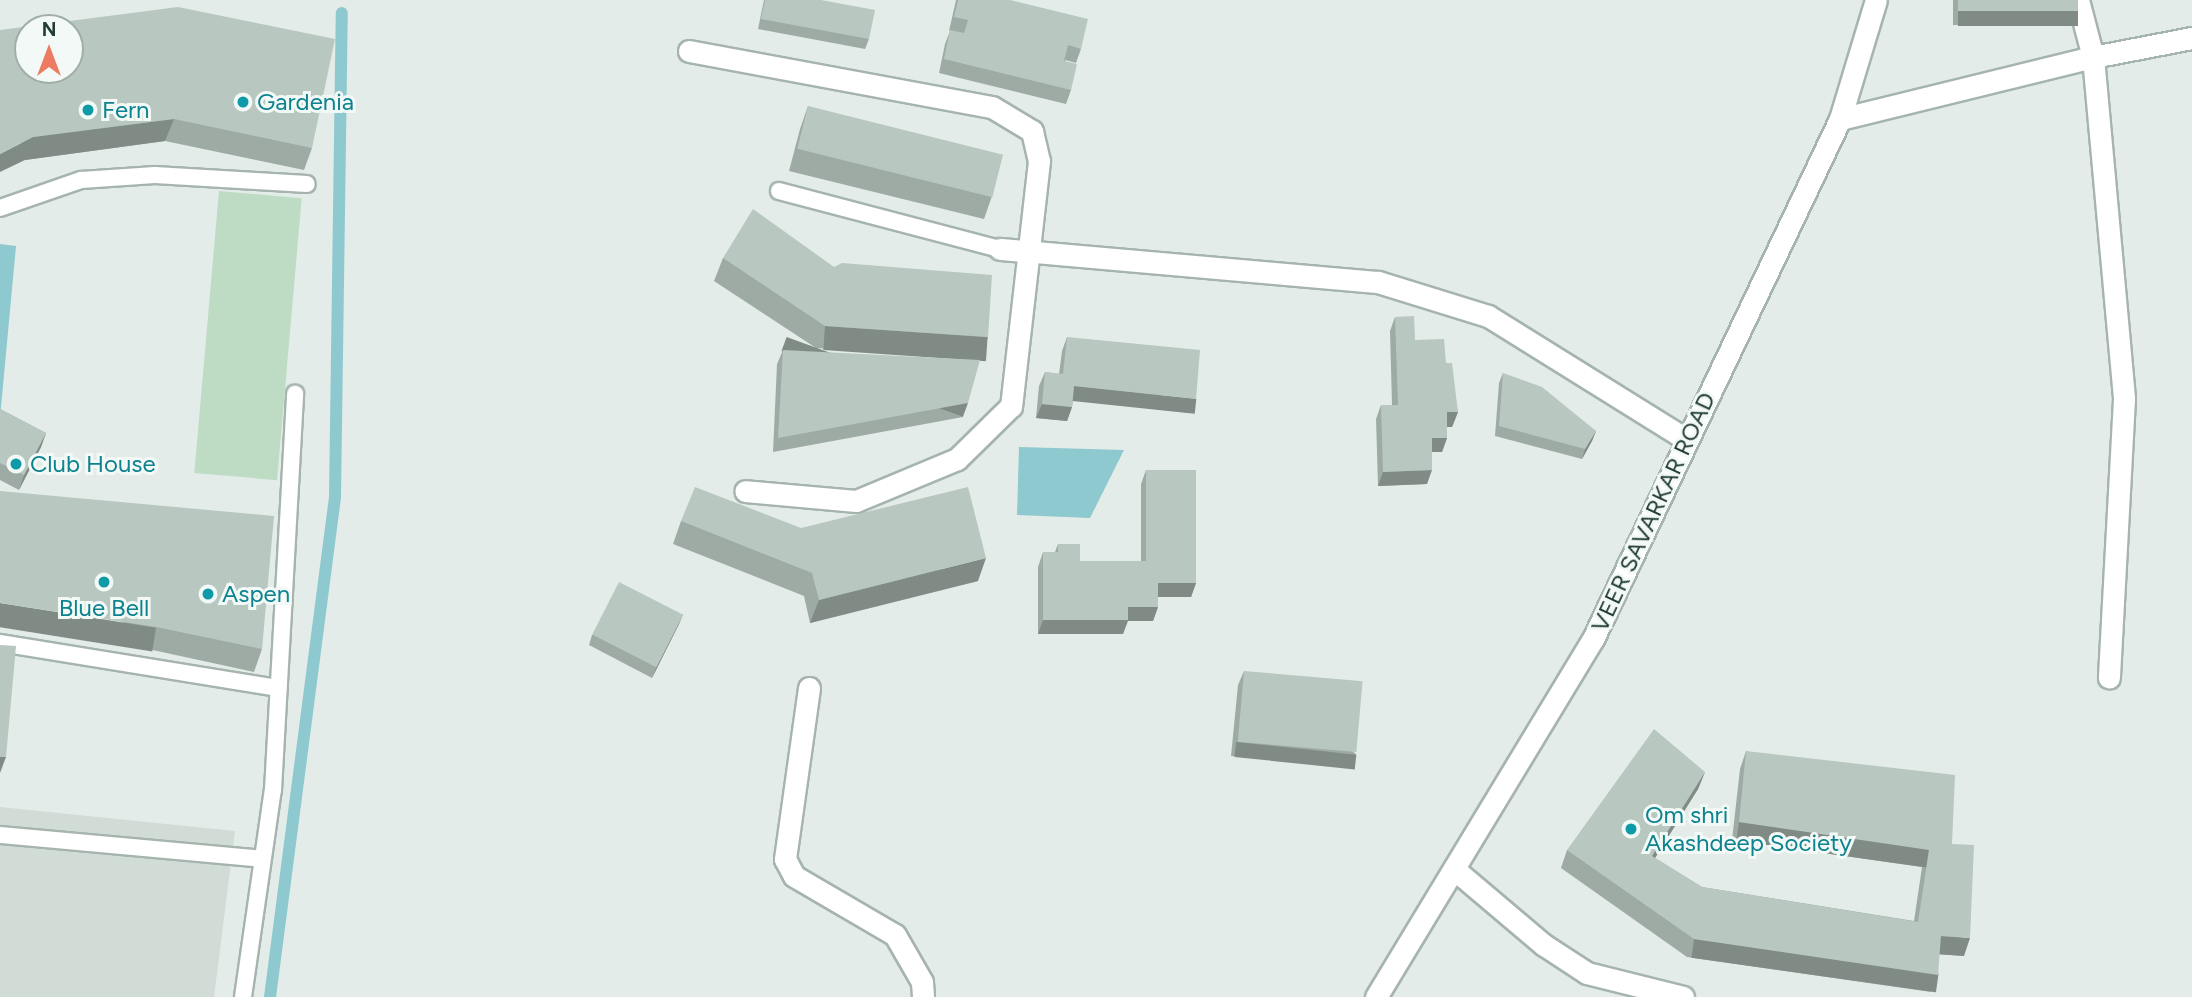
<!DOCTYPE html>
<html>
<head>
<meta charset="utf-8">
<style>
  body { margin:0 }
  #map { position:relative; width:2192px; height:997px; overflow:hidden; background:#e3ece8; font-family:Figtree,sans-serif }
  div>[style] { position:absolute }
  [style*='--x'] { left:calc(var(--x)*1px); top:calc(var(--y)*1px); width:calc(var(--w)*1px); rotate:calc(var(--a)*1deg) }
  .built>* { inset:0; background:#d1dcd6 }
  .green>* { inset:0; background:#bddcc3; transform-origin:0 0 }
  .water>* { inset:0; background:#8dc9cf }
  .stream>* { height:12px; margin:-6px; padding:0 6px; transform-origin:6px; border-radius:6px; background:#8dc9cf }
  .roads { filter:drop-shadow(2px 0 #a6b4ae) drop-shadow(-2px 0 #a6b4ae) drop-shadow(0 2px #a6b4ae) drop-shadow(0 -2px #a6b4ae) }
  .service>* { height:16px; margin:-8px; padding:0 8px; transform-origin:8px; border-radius:8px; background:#fff }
  .minor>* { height:21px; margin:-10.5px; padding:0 10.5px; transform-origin:10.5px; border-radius:10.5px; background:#fff }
  .tertiary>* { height:21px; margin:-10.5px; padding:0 10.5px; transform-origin:10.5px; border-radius:10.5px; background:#fff }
  .wall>* { inset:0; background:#9eaba5; transform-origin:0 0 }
  .shaded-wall>* { inset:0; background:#818b86; transform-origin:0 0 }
  .building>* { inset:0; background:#b8c7c0; transform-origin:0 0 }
  .dots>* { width:19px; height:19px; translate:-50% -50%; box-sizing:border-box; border:4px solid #f3f9f6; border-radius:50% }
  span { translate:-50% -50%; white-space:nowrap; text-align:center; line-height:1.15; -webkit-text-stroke:6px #f3f9f6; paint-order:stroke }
  .culture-label { font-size:24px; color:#0d838f }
  .left { translate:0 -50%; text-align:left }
  .street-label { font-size:24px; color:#233d34 }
  .north { position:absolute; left:14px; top:14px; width:70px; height:70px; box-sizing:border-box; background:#f3f9f6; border:2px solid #a0aea8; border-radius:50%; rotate:0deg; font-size:19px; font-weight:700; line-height:28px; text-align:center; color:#233d34 }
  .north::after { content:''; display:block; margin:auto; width:24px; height:32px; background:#ec7b61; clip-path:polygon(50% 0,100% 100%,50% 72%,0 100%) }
</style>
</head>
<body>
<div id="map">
  <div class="built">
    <i style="clip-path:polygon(0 807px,235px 831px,214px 997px,0 997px)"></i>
  </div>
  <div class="green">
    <i style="left:219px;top:191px;width:83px;height:283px;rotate:5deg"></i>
  </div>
  <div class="water">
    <i style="clip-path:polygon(0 244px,16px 246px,0 418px)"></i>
    <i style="clip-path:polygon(1019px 447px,1124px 450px,1090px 518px,1017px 515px)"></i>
  </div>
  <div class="stream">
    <i style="--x:270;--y:997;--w:504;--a:-82.59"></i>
    <i style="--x:335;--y:497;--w:484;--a:-89.2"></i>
  </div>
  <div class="roads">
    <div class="service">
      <i style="--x:779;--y:191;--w:228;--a:14.7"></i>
      <i style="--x:0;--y:208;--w:86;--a:-19.1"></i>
      <i style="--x:81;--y:180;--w:74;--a:-3.9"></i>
      <i style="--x:155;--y:175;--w:152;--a:3.4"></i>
      <i style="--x:0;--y:643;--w:282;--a:9.2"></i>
      <i style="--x:0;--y:835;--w:263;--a:5.2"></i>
      <i style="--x:243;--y:997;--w:209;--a:-81.8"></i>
      <i style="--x:273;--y:790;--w:397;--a:-86.8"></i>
    </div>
    <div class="minor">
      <i style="--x:2078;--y:0;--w:59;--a:75.3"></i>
      <i style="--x:2093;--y:57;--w:343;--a:84.8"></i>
      <i style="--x:2124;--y:399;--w:279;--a:93.1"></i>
      <i style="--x:689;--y:51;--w:308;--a:10.5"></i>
      <i style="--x:992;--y:107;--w:47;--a:31"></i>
      <i style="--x:1032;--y:131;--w:31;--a:77"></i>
      <i style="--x:1039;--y:161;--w:247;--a:96.5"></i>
      <i style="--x:1011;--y:406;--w:76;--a:135.5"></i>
      <i style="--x:957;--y:459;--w:109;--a:157.4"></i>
      <i style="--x:856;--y:501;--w:111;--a:-174.9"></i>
      <i style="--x:1840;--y:119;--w:260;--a:-13.8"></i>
      <i style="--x:2093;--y:57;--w:101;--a:-10.9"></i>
      <i style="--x:1000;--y:249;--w:379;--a:5"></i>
      <i style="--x:1378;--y:282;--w:115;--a:17.2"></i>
      <i style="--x:1488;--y:316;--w:234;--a:31.9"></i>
      <i style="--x:809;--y:688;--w:173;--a:98"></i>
      <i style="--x:785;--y:859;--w:19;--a:62"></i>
      <i style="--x:794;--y:876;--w:117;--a:30.3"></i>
      <i style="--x:895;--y:935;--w:54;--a:60.1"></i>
      <i style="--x:922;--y:982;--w:15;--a:86"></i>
      <i style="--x:1454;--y:869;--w:118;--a:40.2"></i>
      <i style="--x:1544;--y:945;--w:51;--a:33.1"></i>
      <i style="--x:1587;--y:973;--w:99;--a:14"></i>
    </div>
    <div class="tertiary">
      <i style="--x:1376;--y:997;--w:419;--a:-58.8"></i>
      <i style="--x:1593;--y:639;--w:576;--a:-64.59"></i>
      <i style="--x:1840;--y:119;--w:124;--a:-73.2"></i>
    </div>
  </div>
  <div class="wall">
    <i style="clip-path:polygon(764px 0,821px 0,869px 39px,865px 49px,758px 29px)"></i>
    <i style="clip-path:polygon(956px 0,1010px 0,1081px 49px,1076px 63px,1065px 60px,1071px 90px,1066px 104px,939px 73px,945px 44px,950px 31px,949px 31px)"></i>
    <i style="left:1953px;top:0;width:125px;height:25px"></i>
    <i style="clip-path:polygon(0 30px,312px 148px,304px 170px,165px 141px,25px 160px)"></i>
    <i style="clip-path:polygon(808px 106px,992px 196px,984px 219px,789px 171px,800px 129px)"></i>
    <i style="clip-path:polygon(723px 258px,834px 267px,988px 337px,979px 360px,816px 348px,714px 281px)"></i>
    <i style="clip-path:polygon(1395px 317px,1415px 340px,1446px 363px,1458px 412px,1452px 427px,1447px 427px,1447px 438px,1442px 452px,1432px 452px,1427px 484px,1378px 486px,1376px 419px,1381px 405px,1392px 405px,1390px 331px)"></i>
    <i style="clip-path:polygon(1067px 337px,1190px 413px,1073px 400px,1072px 407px,1067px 421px,1036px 418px,1039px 386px,1045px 372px,1059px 374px,1062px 351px)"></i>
    <i style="clip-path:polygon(783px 350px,963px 417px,773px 452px,777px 364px)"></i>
    <i style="clip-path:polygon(1503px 373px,1596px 431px,1592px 441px,1582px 459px,1495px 436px,1499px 383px)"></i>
    <i style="clip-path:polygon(0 409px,46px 433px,41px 447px,19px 490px,0 480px)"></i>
    <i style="clip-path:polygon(1146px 470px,1196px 583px,1191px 597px,1158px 597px,1158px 607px,1153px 621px,1127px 621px,1123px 634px,1038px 634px,1038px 567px,1043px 552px,1055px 552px,1058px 544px,1080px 561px,1141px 561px,1141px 484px)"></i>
    <i style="clip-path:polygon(0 491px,262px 649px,254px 672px,148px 649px)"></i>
    <i style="clip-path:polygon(681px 521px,801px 528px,978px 581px,810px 623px,804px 596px,673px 544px)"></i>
    <i style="clip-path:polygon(683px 614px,679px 624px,652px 678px,589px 645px,592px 635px)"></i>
    <i style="clip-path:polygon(1244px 671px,1356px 754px,1350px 768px,1231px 756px,1238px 685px)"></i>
    <i style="clip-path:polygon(1746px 751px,1952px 844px,1964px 956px,1939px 954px,1931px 992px,1687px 957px,1561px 868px,1567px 850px,1705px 772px,1698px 789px,1655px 858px,1702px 887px,1914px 921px,1922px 867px,1732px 840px,1740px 769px)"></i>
  </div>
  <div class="shaded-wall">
    <i style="left:1958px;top:11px;width:120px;height:15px"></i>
    <i style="clip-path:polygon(174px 119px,165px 141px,25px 160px,0 172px,0 154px,33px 137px)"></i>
    <i style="left:825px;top:326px;width:163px;height:24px;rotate:4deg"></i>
    <i style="left:1074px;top:386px;width:123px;height:15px;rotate:6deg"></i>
    <i style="left:968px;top:403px;width:15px;height:193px;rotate:110deg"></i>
    <i style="clip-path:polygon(1042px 404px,1072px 407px,1067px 421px,1036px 418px)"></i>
    <i style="clip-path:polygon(1447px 412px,1458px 412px,1452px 427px,1442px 427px)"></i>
    <i style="clip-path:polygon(1596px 431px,1592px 441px,1582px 459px,1585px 449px)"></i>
    <i style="clip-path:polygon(46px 433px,41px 447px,19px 490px,24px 475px)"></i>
    <i style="clip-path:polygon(1432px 438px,1447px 438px,1442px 452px,1427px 452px)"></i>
    <i style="clip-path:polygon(1432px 470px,1427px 484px,1378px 486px,1383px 472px)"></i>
    <i style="clip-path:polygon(986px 558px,978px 581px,810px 623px,819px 600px)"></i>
    <i style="clip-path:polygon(1158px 583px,1196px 583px,1191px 597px,1153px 597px)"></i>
    <i style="left:0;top:603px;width:158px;height:24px;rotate:9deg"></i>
    <i style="clip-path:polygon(1128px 607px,1158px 607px,1153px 621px,1128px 621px,1123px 634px,1038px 634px,1043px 620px)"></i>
    <i style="clip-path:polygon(683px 614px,679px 624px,652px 678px,656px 668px)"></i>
    <i style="left:1236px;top:742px;width:121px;height:15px;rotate:6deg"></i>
    <i style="clip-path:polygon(0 757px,6px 757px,0 773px)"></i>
    <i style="clip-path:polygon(1705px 772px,1698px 789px,1645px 874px,1652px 856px)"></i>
    <i style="left:1739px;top:822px;width:192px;height:19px;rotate:8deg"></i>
    <i style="clip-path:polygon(1941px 936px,1970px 938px,1964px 956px,1934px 954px)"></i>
    <i style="left:1694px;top:939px;width:247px;height:19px;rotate:8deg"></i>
  </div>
  <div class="building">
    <i style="clip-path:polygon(765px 0,821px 0,875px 10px,869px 39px,761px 19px)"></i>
    <i style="clip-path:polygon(958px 0,1010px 0,1088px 19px,1081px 49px,1068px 45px,1064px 61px,1077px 64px,1071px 90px,944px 59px,950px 30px,964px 33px,968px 20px,954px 17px)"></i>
    <i style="left:1958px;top:0;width:120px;height:11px"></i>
    <i style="clip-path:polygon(evenodd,178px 7px,335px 39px,312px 148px,174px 119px,33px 137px,0 154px,0 30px,178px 7px,28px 28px,70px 28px,70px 70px,28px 70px,28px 28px)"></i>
    <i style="left:808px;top:106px;width:201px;height:44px;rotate:14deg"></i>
    <i style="clip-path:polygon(753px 209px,834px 267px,842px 263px,992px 275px,988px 337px,825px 326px,723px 258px)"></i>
    <i style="clip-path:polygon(1414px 316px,1415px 340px,1444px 339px,1446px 363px,1452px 363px,1458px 412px,1447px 412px,1447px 438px,1432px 438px,1432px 470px,1383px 472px,1381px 405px,1398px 405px,1395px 317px)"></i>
    <i style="clip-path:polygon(1067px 337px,1200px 350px,1196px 399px,1074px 386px,1072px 407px,1042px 404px,1045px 372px,1063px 374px)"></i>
    <i style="clip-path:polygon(783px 350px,980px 360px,968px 403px,778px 438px)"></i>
    <i style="clip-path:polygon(1503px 373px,1542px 387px,1596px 431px,1585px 449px,1499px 426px)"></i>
    <i style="clip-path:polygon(0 409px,46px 433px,24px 475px,0 463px)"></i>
    <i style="clip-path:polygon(1146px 470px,1196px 470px,1196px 583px,1158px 583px,1158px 607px,1128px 607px,1128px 620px,1043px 620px,1043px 552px,1058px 552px,1058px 544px,1080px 544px,1080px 561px,1146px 561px)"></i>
    <i style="clip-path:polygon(695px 487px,801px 528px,968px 487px,986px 558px,819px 600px,812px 573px,681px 521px)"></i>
    <i style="clip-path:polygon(0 491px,274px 516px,262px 649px,156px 627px,0 603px)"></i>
    <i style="left:619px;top:582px;width:72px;height:59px;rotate:27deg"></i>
    <i style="clip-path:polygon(0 645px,16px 646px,6px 757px,0 757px)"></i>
    <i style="left:1244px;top:671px;width:119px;height:71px;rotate:5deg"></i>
    <i style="clip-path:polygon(1654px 729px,1705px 772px,1652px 856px,1702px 887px,1918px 922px,1929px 850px,1739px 822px,1746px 751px,1955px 775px,1952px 844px,1974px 845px,1970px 938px,1941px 936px,1938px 975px,1694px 939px,1567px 850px)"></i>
  </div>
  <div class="dots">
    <i style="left:243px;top:102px;background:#0f9aa8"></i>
    <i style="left:88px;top:110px;background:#0f9aa8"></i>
    <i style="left:16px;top:464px;background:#0f9aa8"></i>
    <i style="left:104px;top:582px;background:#0f9aa8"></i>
    <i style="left:208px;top:594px;background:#0f9aa8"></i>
    <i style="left:1631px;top:829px;background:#0f9aa8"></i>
  </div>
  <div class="culture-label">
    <span class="left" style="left:257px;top:102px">Gardenia</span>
    <span class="left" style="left:102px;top:110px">Fern</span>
    <span class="left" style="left:30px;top:464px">Club House</span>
    <span class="left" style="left:222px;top:594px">Aspen</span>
    <span style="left:104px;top:608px">Blue Bell</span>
    <span class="left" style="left:1645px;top:829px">Om shri<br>Akashdeep Society</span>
  </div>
  <div class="street-label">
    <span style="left:1653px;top:512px;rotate:-65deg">VEER SAVARKAR ROAD</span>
  </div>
  <div class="north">N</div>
</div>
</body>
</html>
